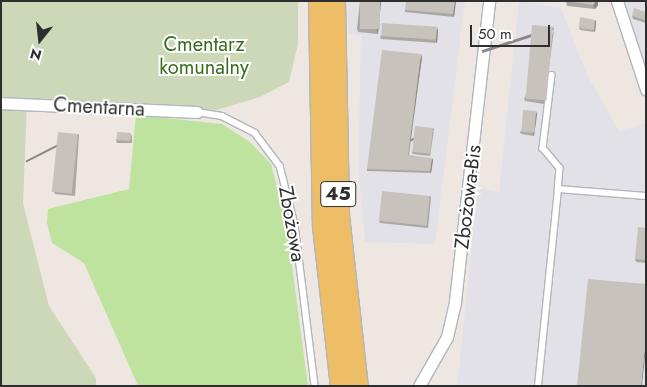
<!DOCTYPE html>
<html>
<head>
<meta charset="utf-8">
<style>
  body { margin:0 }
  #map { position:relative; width:647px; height:387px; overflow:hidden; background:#eee7e1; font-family:Jost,sans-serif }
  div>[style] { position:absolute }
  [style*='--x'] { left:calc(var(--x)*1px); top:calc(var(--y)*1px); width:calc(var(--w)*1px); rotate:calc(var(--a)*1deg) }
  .industrial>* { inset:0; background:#e2e1e8 }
  .green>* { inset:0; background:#bee39f }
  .cemetery>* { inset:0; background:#ccd8b8 }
  .roads { filter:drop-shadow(1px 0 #b1b5bd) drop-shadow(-1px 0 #b1b5bd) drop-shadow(0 1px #b1b5bd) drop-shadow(0 -1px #b1b5bd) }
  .lane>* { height:5.5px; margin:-2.75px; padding:0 2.75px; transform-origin:2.75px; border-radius:2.75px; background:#fff }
  .street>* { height:11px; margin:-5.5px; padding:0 5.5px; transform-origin:5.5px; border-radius:5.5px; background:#fff }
  .primary>* { height:19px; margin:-9.5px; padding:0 9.5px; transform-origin:9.5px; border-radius:9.5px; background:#eebe66 }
  .wall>* { inset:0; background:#aba7a2 }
  .shaded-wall>* { inset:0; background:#8b8884; transform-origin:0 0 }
  .building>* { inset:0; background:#c7c2bc; transform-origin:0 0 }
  span { translate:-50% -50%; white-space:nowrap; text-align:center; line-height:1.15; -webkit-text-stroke:4px #fff; paint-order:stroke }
  .shield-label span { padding:1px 4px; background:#fff; border:1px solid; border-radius:4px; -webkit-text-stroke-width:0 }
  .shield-label { font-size:19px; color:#2e2e2e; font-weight:700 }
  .park-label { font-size:20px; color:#376b1d }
  .street-label { font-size:20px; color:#2e2e2e }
  .frame { position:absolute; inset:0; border:2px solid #2e2e2e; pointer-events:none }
  .north { position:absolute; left:15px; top:15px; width:50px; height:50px; -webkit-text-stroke:4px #fff; paint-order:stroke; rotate:196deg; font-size:14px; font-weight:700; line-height:20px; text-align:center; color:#2e2e2e }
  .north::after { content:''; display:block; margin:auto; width:18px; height:22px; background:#2e2e2e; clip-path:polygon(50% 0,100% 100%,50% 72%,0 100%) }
  .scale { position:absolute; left:470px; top:25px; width:80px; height:22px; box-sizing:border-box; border:2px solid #2e2e2e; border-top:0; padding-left:6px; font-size:15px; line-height:18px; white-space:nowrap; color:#2e2e2e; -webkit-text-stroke:4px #fff; paint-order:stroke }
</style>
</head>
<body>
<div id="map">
  <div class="industrial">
    <i style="clip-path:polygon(347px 1px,465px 1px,435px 244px,365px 242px,358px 165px,361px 36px,349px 34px)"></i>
    <i style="clip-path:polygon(519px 1px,561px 8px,587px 75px,619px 131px,646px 123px,646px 386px,457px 386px,478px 188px,499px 192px)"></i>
    <i style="clip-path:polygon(617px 1px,646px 1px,646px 89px)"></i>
  </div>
  <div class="green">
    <i style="clip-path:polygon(136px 115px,222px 124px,250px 142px,271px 164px,286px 221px,308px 386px,138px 386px,84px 263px,52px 243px,47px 223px,48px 209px,129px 189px)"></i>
  </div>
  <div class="cemetery">
    <i style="clip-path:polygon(1px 1px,298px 1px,298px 44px,289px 82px,260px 97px,217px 110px,27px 104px,23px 203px,49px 306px,96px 378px,96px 386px,1px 386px)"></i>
  </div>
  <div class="roads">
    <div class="lane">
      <i style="--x:552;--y:75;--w:74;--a:97"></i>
      <i style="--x:543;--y:148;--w:26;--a:50"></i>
      <i style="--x:560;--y:168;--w:21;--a:95"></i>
      <i style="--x:197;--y:112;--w:25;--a:9"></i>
      <i style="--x:222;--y:116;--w:37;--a:27"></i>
      <i style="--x:255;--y:133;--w:41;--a:52.9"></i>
      <i style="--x:280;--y:166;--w:61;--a:75.7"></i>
      <i style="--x:295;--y:225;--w:162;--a:82.9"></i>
      <i style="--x:538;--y:386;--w:198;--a:-84.2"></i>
      <i style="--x:558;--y:189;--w:88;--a:4.5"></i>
    </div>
    <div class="street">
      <i style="--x:617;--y:1;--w:93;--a:71.8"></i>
      <i style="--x:1;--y:103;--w:196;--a:2.6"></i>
      <i style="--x:419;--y:386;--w:56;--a:-60.3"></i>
      <i style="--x:447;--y:337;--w:37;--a:-77"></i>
      <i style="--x:455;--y:301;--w:302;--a:-83.5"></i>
    </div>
    <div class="primary">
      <i style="--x:318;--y:1;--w:225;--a:89"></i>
      <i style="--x:322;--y:226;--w:161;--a:83.6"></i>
      <i style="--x:335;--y:1;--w:214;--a:88.9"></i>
      <i style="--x:339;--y:215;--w:172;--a:83.7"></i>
    </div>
  </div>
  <div class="wall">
    <i style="clip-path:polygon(360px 1px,381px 1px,378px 34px,358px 32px,357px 29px)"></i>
    <i style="clip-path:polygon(456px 1px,454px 17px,405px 12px,405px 10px)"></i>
    <i style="clip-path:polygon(566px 1px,598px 1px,598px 5px,595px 9px,567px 6px)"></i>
    <i style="clip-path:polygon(646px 12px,646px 23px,633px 19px,632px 16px)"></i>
    <i style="clip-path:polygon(595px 20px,596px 22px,595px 32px,580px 30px,579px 28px)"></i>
    <i style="clip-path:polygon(438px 30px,437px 43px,381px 39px,380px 36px)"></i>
    <i style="clip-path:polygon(554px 30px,544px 104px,525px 101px,524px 99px)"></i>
    <i style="clip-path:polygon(422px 57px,409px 155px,433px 160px,431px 173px,367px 171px,367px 169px)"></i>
    <i style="clip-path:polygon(537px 114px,534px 136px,521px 134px,520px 132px)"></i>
    <i style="clip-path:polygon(434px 130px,430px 156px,413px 154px,412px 152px)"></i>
    <i style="clip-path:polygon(78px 134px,79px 136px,75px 196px,55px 194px,54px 192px)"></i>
    <i style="clip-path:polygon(132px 135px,132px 143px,117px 143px,116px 140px)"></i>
    <i style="clip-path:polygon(431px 198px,428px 228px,380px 223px,379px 221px)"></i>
    <i style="clip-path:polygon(646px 228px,646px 263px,636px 262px,635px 259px)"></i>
  </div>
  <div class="shaded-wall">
    <i style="clip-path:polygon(380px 1px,381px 1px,378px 34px,377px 31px)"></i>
    <i style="clip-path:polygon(455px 1px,456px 1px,454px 17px,453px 14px)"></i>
    <i style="clip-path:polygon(596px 1px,598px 1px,598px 5px,595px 9px,593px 5px)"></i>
    <i style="clip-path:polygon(595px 20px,596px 22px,595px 32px,594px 30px)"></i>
    <i style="clip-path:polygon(437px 27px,438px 30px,437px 43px,436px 41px)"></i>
    <i style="left:553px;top:27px;width:3px;height:75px;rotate:72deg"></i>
    <i style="clip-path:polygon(421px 54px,422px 57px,408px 157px,408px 155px)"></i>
    <i style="clip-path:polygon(536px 111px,537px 114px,534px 136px,533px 133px)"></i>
    <i style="left:433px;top:128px;width:2px;height:26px;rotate:63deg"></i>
    <i style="left:78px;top:134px;width:2px;height:59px;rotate:63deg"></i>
    <i style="clip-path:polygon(432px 158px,433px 160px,431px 173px,430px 171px)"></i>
    <i style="left:430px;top:196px;width:2px;height:30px;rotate:63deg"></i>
    <i style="clip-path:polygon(646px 336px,646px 347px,642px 386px,641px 386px)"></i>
  </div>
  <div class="building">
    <i style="left:360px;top:1px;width:20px;height:28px"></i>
    <i style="clip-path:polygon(406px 1px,455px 1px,453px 14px,405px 10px)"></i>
    <i style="clip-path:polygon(568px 1px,596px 1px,593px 5px)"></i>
    <i style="clip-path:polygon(634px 8px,646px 12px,645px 20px,632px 16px)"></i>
    <i style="clip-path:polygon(580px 17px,595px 20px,594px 30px,579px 28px)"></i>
    <i style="left:382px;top:23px;width:55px;height:13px;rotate:4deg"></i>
    <i style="left:532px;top:25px;width:21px;height:74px;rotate:5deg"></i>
    <i style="clip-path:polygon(382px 50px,421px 54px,408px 155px,432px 158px,430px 171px,367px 169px)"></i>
    <i style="left:523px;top:110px;width:13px;height:22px;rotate:4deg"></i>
    <i style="left:415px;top:126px;width:18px;height:26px;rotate:6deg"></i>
    <i style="left:58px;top:132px;width:20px;height:60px;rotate:6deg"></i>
    <i style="left:117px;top:132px;width:14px;height:8px;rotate:4deg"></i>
    <i style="left:382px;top:191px;width:48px;height:30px;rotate:6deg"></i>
    <i style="clip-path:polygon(638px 227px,646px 228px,646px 260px,635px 259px)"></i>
    <i style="clip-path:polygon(588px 279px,646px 284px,646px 336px,641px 386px,577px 386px)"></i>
  </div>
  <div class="shield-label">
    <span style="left:338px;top:194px">45</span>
  </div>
  <div class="park-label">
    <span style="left:204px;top:56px">Cmentarz<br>komunalny</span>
  </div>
  <div class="street-label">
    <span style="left:99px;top:107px;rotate:3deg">Cmentarna</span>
    <span style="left:468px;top:197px;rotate:-83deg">Zbożowa-Bis</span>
    <span style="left:292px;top:224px;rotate:80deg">Zbożowa</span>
  </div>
  <div class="frame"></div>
  <div class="north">N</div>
  <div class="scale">50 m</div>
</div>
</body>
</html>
